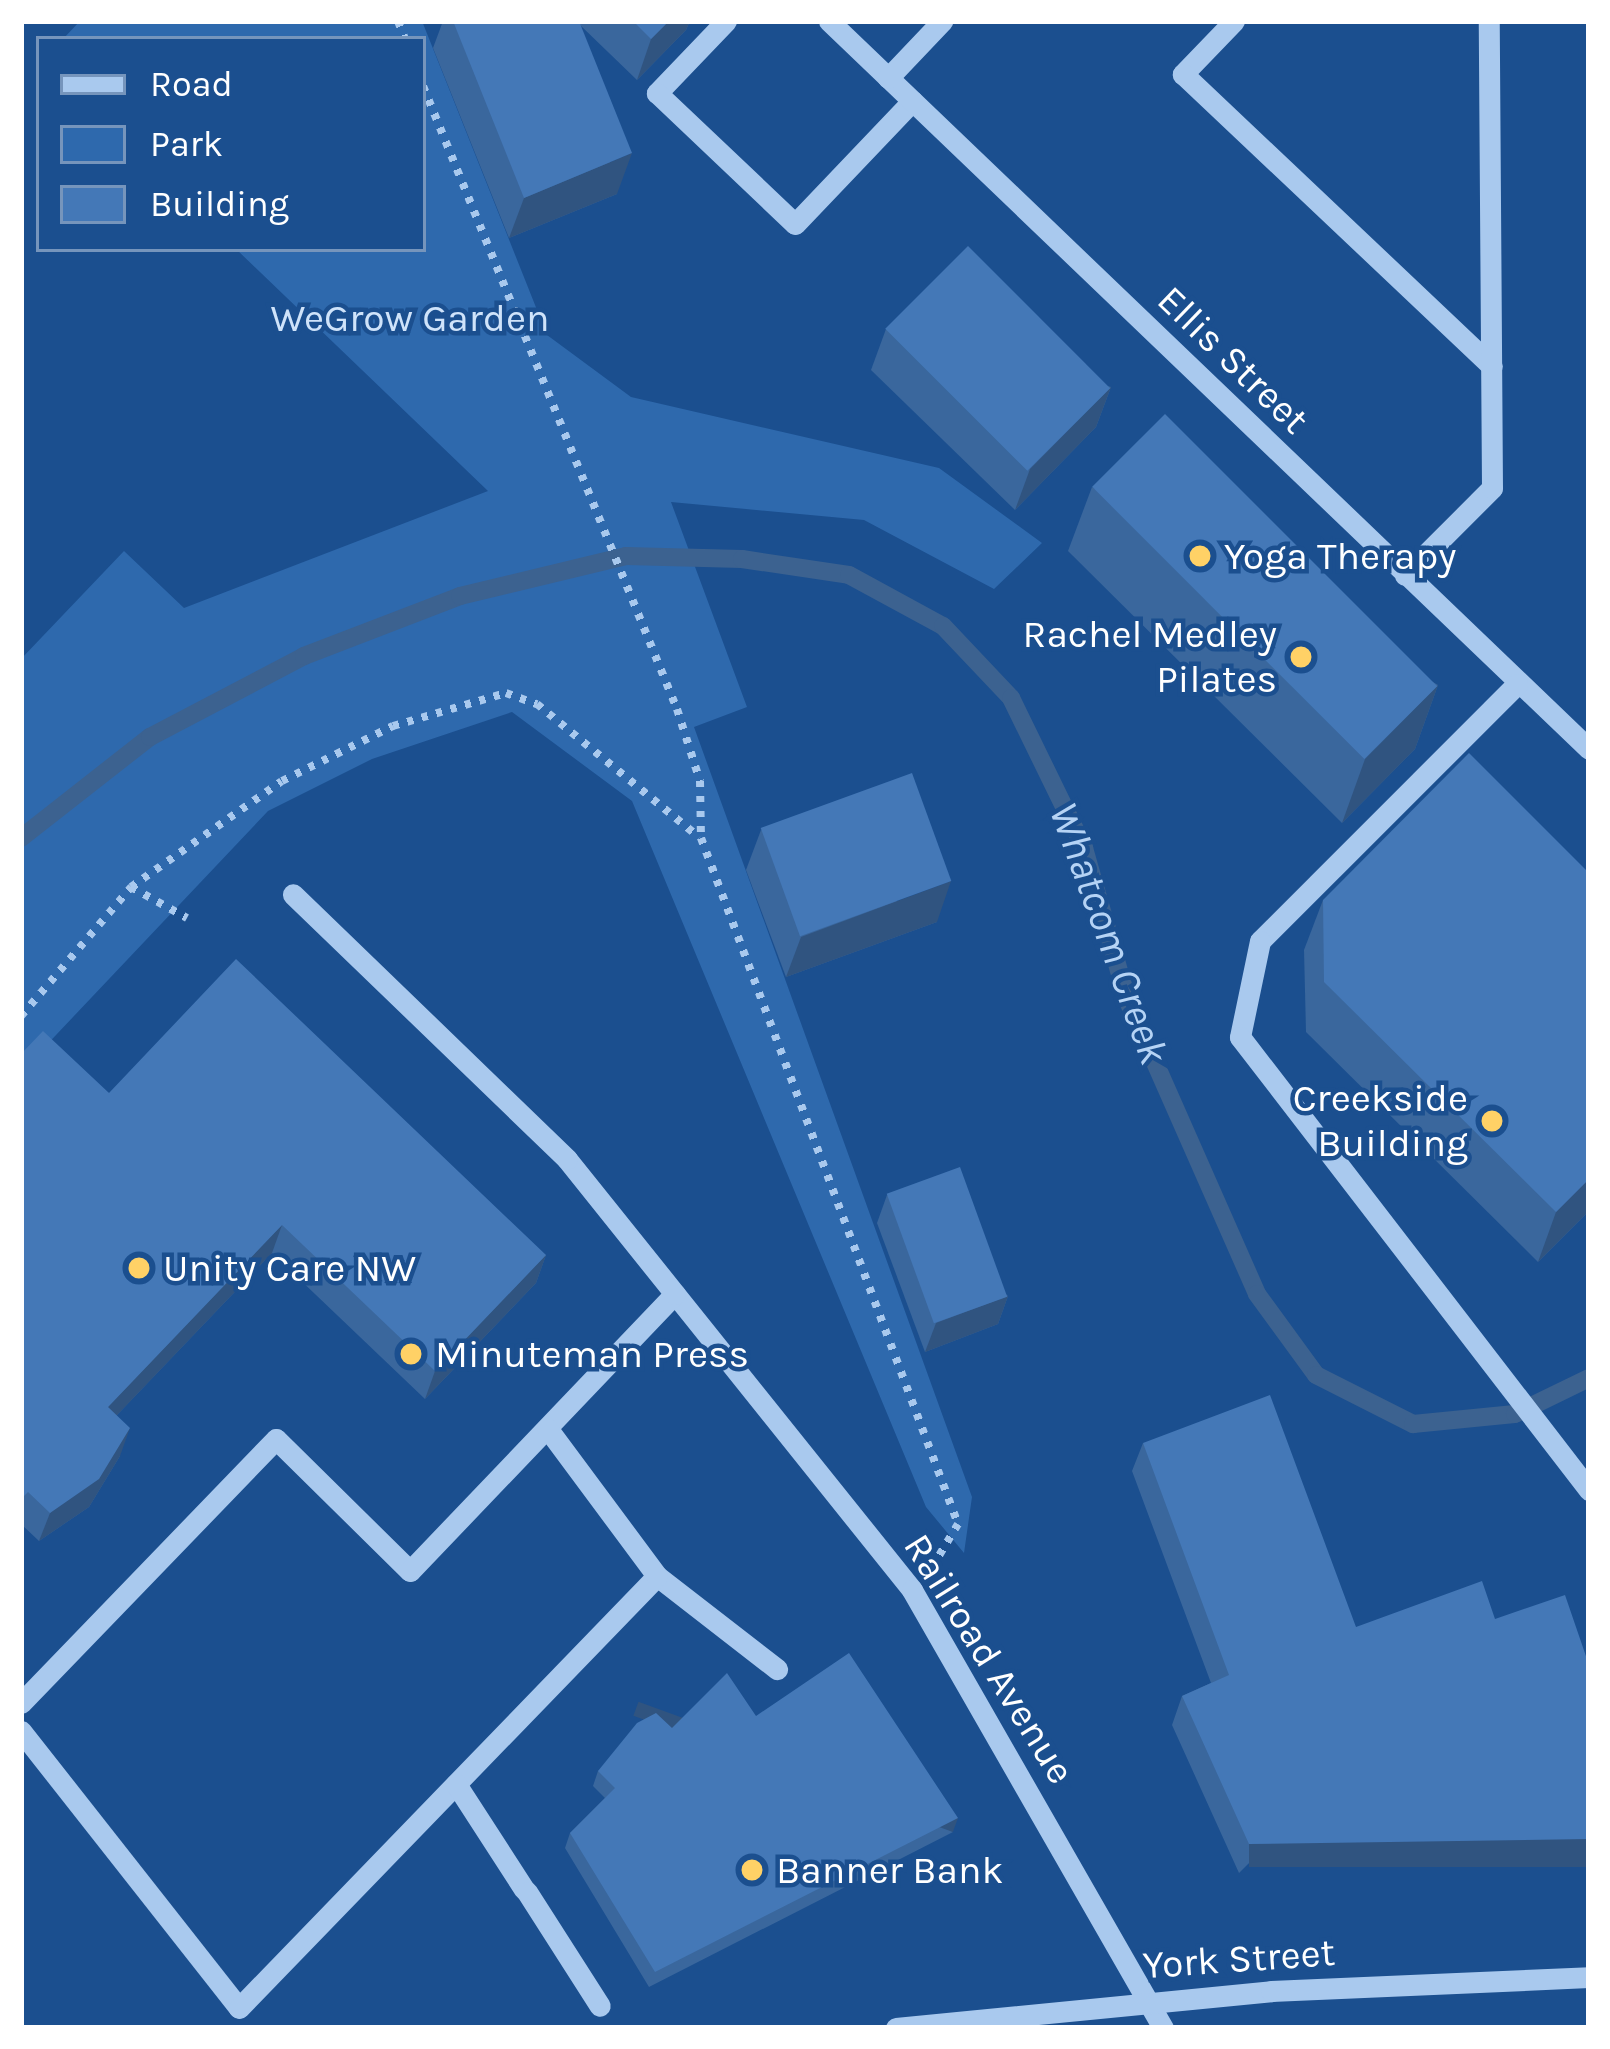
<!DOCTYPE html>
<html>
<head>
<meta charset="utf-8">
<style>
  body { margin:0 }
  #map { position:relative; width:1610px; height:2049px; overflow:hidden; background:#1b4f8f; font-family:Karla,sans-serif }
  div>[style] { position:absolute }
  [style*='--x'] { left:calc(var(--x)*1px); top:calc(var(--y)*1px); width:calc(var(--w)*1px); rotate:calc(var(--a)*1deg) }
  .green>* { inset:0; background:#2e69ad }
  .stream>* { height:18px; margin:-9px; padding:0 9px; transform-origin:9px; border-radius:9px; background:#3c6290 }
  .path>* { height:8px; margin-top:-4px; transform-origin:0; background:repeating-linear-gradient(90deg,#a9c9ee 0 6px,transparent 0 15px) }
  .minor>* { height:21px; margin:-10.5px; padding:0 10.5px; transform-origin:10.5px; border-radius:10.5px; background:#a9c9ee }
  .wall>* { inset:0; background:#3a679d }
  .shaded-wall>* { inset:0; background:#305480; transform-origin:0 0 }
  .building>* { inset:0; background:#4478b7; transform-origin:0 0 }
  .dots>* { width:33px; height:33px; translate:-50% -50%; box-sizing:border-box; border:6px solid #1b4f8f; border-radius:50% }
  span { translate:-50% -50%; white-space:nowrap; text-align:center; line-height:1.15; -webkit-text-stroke:9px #1b4f8f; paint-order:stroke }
  .park-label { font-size:39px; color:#cfe3fa }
  .street-label { font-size:39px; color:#fff }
  .poi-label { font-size:39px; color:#fff }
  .left { translate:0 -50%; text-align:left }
  .right { translate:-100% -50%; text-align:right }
  .water-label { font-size:42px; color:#b5d3f5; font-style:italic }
  .frame { position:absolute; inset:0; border:24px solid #fff; pointer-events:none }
  .legend { position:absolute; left:36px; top:36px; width:390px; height:216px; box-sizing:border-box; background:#1b4f8f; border:3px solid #7695bc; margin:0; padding:15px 21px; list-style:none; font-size:36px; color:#fff }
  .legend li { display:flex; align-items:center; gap:24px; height:60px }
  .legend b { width:60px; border:3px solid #7695bc }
</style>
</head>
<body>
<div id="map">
  <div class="green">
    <i style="clip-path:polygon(80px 21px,422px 21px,547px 335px,631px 397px,939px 468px,1042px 543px,994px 589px,864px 520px,671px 502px,747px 707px,694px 727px,972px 1497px,964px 1553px,926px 1507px,632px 801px,512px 712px,372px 759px,268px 811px,21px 1072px,21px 659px,124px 551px,184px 608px,488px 491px,236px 249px,423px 249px,423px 39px,63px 39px)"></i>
  </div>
  <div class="stream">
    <i style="--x:21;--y:838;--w:164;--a:-38.1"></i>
    <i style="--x:150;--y:737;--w:174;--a:-27.7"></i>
    <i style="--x:304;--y:656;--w:167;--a:-21"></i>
    <i style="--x:460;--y:596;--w:171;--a:-13.5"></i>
    <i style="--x:626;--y:556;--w:116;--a:1.5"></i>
    <i style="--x:742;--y:559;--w:108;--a:8.5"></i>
    <i style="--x:849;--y:575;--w:107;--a:28.5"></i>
    <i style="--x:943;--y:626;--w:99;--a:46.6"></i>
    <i style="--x:1011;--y:698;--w:167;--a:64"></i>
    <i style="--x:1084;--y:848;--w:157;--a:74.1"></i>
    <i style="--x:1127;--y:999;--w:322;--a:66.2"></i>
    <i style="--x:1257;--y:1294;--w:100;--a:53.9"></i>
    <i style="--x:1316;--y:1375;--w:109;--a:26.8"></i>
    <i style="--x:1413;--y:1424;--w:102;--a:-5.6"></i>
    <i style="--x:1515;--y:1414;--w:82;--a:-25.9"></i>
  </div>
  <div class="path">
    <i style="--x:398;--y:21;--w:19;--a:69"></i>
    <i style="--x:423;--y:86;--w:673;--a:67.82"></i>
    <i style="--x:677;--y:709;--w:76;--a:72.3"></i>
    <i style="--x:700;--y:781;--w:57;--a:89"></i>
    <i style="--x:701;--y:838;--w:733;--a:69.46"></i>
    <i style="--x:958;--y:1524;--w:37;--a:121"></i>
    <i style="--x:131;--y:887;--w:64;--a:29"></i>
    <i style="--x:21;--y:1016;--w:170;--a:-49.5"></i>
    <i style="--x:131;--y:887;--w:184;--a:-35.1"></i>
    <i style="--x:282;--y:781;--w:124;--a:-26.4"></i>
    <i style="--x:393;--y:726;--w:118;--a:-16.3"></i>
    <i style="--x:506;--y:693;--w:33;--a:20"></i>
    <i style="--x:537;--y:704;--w:210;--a:39.4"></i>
  </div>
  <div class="minor">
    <i style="--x:726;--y:21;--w:100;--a:133.8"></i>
    <i style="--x:657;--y:93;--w:190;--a:43.5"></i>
    <i style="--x:795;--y:224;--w:170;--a:-46.4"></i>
    <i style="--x:829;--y:21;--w:1052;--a:43.77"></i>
    <i style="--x:1234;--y:21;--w:74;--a:133.9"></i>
    <i style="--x:1183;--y:74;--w:425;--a:43.4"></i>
    <i style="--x:888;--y:78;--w:79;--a:-46.5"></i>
    <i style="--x:1405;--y:575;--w:123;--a:-45"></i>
    <i style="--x:1492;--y:488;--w:467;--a:-90.4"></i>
    <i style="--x:1517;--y:684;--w:363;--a:135"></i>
    <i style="--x:1260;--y:941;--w:98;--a:101.8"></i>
    <i style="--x:1240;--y:1037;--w:572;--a:52.39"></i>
    <i style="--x:675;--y:1294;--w:379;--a:51.3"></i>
    <i style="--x:912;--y:1590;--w:505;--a:60.18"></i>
    <i style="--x:657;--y:1576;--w:152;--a:37.8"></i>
    <i style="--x:21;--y:1703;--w:367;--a:-46"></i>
    <i style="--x:276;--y:1439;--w:188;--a:44.6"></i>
    <i style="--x:410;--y:1571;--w:383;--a:-46.3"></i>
    <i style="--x:675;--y:1294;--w:173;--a:-128.7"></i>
    <i style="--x:567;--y:1159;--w:381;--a:-136"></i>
    <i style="--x:21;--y:1731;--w:352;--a:51.8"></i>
    <i style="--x:239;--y:2008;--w:601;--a:-45.94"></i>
    <i style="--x:657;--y:1576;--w:184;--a:-126.6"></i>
    <i style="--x:456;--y:1784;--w:125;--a:57.1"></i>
    <i style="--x:527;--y:1892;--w:135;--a:57.4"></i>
    <i style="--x:896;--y:2028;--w:377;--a:-5.6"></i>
    <i style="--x:1271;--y:1991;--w:318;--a:-2.5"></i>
  </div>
  <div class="wall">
    <i style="clip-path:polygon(443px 21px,690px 21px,686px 30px,637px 80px,580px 25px,617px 194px,509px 238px,433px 48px)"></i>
    <i style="clip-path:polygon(886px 329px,1111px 387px,1096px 427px,1015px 510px,871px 370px)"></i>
    <i style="clip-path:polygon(1092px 487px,1438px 685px,1415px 749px,1342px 823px,1068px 551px)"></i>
    <i style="clip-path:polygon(761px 830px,937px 922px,786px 977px,746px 870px)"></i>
    <i style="clip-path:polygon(1589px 873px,1589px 1211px,1538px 1262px,1306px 1032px,1304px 950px,1323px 900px)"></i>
    <i style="clip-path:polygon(21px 1054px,109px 1093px,546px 1255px,536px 1283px,425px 1399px,272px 1253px,117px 1415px,120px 1456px,89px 1507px,39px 1541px,21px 1524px)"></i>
    <i style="clip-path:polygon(887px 1195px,1008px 1296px,998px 1324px,925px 1352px,877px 1223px)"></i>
    <i style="clip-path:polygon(1143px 1443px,1356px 1627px,1495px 1619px,1239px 1873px,1172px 1725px,1182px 1696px,1211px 1683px,1132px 1471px)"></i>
    <i style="clip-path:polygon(756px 1716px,953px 1832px,649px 1987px,565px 1848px,570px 1833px,605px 1798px,593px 1786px,598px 1771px,672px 1728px)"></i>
  </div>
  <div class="shaded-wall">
    <i style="clip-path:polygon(669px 21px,690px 21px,686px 30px,637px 80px,651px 39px)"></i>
    <i style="clip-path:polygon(632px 153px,617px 194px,509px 238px,524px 198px)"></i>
    <i style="clip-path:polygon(1111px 387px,1096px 427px,1015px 510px,1030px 469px)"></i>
    <i style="clip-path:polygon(1438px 685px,1415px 749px,1342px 823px,1365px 759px)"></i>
    <i style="clip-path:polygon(951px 881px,937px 922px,786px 977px,801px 937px)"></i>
    <i style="clip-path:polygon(1589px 1179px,1589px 1211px,1538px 1262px,1556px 1212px)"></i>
    <i style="clip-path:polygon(282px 1225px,272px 1253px,98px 1435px,108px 1407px)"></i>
    <i style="clip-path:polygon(546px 1255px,536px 1283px,425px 1399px,435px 1371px)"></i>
    <i style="clip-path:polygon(1008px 1296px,998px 1324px,925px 1352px,936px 1323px)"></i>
    <i style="clip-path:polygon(130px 1428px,120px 1456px,89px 1507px,39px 1541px,50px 1513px)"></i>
    <i style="left:958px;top:1818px;width:15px;height:340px;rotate:110deg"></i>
    <i style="left:1589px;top:1839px;width:28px;height:340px;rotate:90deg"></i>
  </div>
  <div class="building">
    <i style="clip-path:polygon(453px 21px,579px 21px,632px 153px,524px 198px)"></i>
    <i style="clip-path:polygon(633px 21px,669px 21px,651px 39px)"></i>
    <i style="left:968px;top:246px;width:201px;height:117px;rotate:45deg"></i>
    <i style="left:1165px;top:414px;width:385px;height:103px;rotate:45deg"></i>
    <i style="clip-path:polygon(1469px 753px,1589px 873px,1589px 1179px,1556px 1212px,1324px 982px,1323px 900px)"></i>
    <i style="left:912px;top:773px;width:115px;height:161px;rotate:70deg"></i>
    <i style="clip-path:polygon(236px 959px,546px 1255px,435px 1371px,282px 1225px,108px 1407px,130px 1428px,99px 1479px,50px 1513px,28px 1492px,21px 1499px,21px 1054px,43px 1031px,109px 1093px)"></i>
    <i style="left:960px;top:1167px;width:138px;height:78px;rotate:70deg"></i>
    <i style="clip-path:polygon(1270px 1395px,1356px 1627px,1482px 1581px,1495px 1619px,1565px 1595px,1589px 1665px,1589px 1839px,1249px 1844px,1182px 1696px,1229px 1675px,1143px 1443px)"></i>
    <i style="clip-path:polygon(849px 1653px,958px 1818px,655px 1972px,570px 1833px,615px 1788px,598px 1771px,637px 1723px,656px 1713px,672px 1728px,727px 1673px,756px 1716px)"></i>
  </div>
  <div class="dots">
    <i style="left:1200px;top:556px;background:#ffd166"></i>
    <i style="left:1301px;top:657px;background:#ffd166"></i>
    <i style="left:1492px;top:1121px;background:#ffd166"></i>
    <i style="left:139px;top:1268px;background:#ffd166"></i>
    <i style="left:411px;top:1354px;background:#ffd166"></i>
    <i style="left:752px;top:1870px;background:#ffd166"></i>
  </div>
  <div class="park-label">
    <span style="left:410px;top:318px">WeGrow Garden</span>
  </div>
  <div class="street-label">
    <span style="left:1233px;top:360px;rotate:44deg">Ellis Street</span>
    <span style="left:989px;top:1659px;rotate:58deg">Railroad Avenue</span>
    <span style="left:1239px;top:1959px;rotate:-4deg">York Street</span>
  </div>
  <div class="poi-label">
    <span class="left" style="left:1224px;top:556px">Yoga Therapy</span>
    <span class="right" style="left:1277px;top:657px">Rachel Medley<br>Pilates</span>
    <span class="right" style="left:1468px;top:1121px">Creekside<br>Building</span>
    <span class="left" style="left:163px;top:1268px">Unity Care NW</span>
    <span class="left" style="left:435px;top:1354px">Minuteman Press</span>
    <span class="left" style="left:776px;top:1870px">Banner Bank</span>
  </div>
  <div class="water-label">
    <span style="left:1109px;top:933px;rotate:70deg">Whatcom Creek</span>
  </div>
  <div class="frame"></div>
  <ul class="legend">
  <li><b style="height:15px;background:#a9c9ee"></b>Road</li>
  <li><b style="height:33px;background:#2e69ad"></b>Park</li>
  <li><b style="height:33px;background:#4478b7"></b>Building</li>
  </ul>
</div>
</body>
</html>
